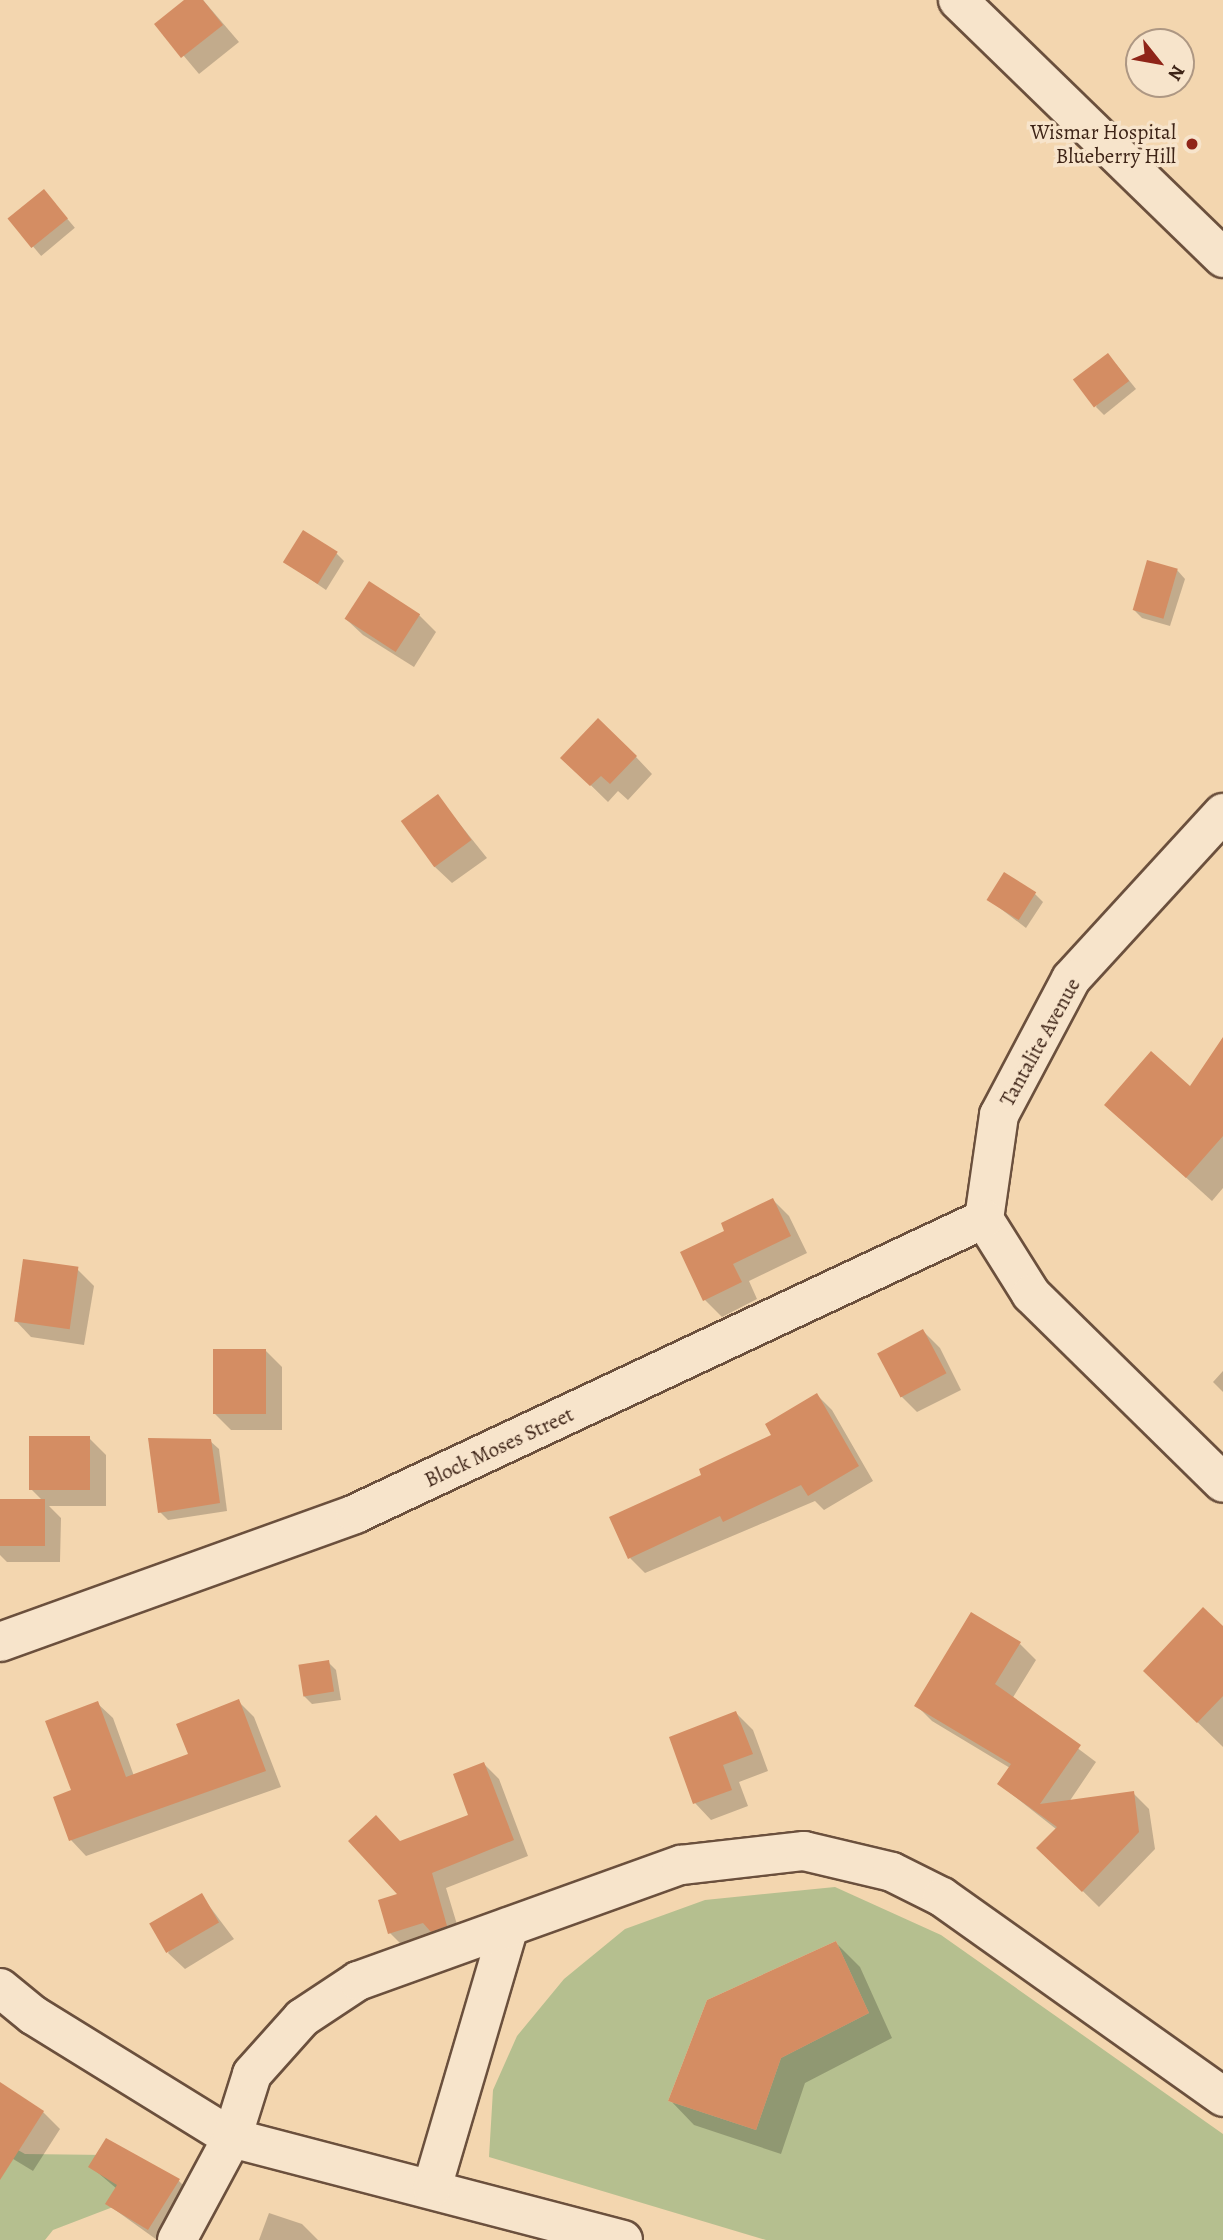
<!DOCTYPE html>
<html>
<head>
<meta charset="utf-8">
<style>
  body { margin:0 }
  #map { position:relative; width:1223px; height:2240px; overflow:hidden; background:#f3d6af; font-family:Alegreya,serif }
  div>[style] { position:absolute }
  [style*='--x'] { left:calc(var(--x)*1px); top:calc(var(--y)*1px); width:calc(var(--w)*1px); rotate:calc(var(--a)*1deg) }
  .green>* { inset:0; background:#b5bf8f }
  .shadow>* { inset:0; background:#0003; transform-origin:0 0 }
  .building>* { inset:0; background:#d48d63; transform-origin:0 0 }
  .roads { filter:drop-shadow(2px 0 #6b503d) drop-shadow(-2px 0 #6b503d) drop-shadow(0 2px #6b503d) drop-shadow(0 -2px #6b503d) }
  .minor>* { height:38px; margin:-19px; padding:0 19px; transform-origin:19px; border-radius:19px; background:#f7e4cb }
  .dots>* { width:19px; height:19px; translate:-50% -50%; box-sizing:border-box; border:4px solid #f7e4cb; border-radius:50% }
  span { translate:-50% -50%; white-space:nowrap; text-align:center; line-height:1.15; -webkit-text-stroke:7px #f7e4cb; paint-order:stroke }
  .poi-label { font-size:21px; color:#3e2417 }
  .right { translate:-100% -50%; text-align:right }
  .street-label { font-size:21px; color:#3e2417 }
  .north { position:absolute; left:1125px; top:28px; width:70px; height:70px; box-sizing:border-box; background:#f7e4cb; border:2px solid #ad9783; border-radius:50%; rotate:121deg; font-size:19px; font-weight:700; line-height:28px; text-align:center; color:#3e2417 }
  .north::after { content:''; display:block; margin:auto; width:24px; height:32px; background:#8f2418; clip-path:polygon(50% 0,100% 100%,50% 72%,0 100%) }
</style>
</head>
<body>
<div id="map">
  <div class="green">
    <i style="clip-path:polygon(evenodd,835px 1887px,941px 1935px,1223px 2134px,1223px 2240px,766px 2240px,489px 2157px,493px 2090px,517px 2036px,564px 1979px,625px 1929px,705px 1900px,835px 1887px,836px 1941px,869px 2013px,781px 2058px,756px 2130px,668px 2101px,707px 2000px,836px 1941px)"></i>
    <i style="clip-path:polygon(0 2140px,25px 2154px,107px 2155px,126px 2202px,53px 2230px,45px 2240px,0 2240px)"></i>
  </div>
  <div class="shadow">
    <i style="clip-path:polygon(187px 0,203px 0,239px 42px,199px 74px,157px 24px)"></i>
    <i style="left:44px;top:191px;width:48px;height:44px;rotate:50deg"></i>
    <i style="clip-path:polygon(1116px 364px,1136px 389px,1104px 415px,1096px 407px)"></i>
    <i style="clip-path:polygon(336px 553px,344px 561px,326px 590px,285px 562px)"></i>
    <i style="clip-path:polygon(1177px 570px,1185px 579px,1170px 626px,1142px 618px,1134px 610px)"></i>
    <i style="clip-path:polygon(419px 615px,436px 632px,414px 667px,363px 635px,346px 619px)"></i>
    <i style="clip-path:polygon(636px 757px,652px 774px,628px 800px,618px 791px,608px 802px,563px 758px)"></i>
    <i style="clip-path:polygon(438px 797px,487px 858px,452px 883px,435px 867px)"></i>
    <i style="clip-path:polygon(1035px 894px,1043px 902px,1026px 928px,988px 899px)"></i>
    <i style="clip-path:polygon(1106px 1105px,1223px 1117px,1223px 1188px,1212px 1201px)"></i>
    <i style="clip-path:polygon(773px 1200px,789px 1216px,807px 1253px,749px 1281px,757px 1299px,722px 1317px,705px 1300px,682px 1253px,727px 1232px)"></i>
    <i style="clip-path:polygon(77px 1269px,94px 1286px,84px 1345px,31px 1337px,15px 1320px)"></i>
    <i style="clip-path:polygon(923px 1331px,940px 1348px,961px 1390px,917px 1412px,901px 1396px)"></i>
    <i style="clip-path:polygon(265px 1350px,282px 1367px,282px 1430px,231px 1430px,214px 1413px)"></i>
    <i style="clip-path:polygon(1223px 1371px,1223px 1392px,1213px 1382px)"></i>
    <i style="clip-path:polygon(817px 1395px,832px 1410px,873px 1481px,824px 1510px,815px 1501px,645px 1573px,630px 1558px,704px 1476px,774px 1436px)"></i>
    <i style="clip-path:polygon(89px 1438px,106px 1455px,106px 1506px,49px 1506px,61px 1518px,60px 1562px,7px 1562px,0 1555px,0 1501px,43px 1501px,31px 1489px)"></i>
    <i style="clip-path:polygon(210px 1441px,219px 1449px,227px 1511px,168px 1520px,160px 1512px)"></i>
    <i style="clip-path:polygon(1223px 1629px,1223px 1747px,1145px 1671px)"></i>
    <i style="clip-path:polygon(1020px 1644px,1036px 1660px,1012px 1699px,1096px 1762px,1069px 1802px,1133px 1793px,1149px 1809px,1155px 1849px,1099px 1907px,1039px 1848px,1056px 1829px,999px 1784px,1010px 1768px,932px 1721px,916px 1705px)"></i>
    <i style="clip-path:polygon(328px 1662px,336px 1670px,341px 1700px,312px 1704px,304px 1696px)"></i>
    <i style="clip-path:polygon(238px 1701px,254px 1717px,281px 1787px,86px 1856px,71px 1840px,73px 1791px,97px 1703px,113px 1718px,134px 1776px,190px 1755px)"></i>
    <i style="clip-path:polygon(736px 1713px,753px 1730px,768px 1771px,739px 1782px,748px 1806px,711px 1820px,695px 1803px)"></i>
    <i style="clip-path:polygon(484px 1764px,499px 1779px,528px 1856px,446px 1888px,462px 1941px,405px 1948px,390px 1933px,400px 1895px,401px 1843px,470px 1816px)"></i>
    <i style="clip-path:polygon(201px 1895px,234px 1939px,185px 1969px,168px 1953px)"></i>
    <i style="clip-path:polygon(836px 1943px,860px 1967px,892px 2038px,805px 2083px,781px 2154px,694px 2125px,670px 2100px)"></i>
    <i style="clip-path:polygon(0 2085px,43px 2112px,60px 2129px,33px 2171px,0 2151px)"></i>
    <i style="clip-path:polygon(90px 2166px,179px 2181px,193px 2195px,165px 2240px,157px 2240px,107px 2204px,117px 2189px)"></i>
    <i style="clip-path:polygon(269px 2213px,302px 2224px,318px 2240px,259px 2240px)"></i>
  </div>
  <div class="building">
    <i style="clip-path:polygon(184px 0,203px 0,223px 25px,181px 58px,154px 24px)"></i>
    <i style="left:44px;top:189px;width:38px;height:47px;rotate:51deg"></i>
    <i style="left:1108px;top:353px;width:35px;height:44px;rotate:53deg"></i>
    <i style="left:303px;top:530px;width:41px;height:38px;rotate:32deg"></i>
    <i style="left:1147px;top:560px;width:32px;height:52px;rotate:16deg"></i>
    <i style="left:369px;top:581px;width:61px;height:45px;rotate:33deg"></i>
    <i style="clip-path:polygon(598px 718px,637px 756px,610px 784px,601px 776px,590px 786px,560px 758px)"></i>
    <i style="left:438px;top:794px;width:57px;height:46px;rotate:54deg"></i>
    <i style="left:1004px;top:872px;width:38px;height:33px;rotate:32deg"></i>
    <i style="clip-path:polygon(1223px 1037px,1223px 1136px,1186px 1178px,1104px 1105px,1151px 1051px,1190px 1086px)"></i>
    <i style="clip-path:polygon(773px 1198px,791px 1236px,733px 1264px,742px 1282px,703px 1301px,680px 1252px,724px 1231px,721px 1223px)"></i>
    <i style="left:23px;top:1259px;width:56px;height:63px;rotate:8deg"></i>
    <i style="left:923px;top:1329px;width:50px;height:52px;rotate:62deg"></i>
    <i style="left:213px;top:1349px;width:53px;height:65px"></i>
    <i style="clip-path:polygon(817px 1393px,859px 1466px,808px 1496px,801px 1485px,723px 1522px,720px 1516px,628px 1559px,609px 1517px,701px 1475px,699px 1469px,771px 1435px,765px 1424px)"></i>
    <i style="left:29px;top:1436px;width:61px;height:54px"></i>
    <i style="clip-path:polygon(148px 1438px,211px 1439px,220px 1503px,158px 1513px)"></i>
    <i style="left:0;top:1499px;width:45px;height:47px"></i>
    <i style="clip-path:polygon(1203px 1607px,1223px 1626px,1223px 1696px,1197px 1723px,1143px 1671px)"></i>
    <i style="clip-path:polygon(971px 1612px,1021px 1642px,995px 1684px,1081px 1745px,1040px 1804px,1134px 1791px,1139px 1832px,1082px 1892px,1036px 1848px,1057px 1827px,997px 1784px,1011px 1764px,914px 1706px)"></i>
    <i style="left:329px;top:1660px;width:32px;height:31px;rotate:81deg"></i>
    <i style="clip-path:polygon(239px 1699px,266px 1771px,69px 1841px,53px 1797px,71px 1790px,45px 1721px,98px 1701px,126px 1777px,188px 1754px,176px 1724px)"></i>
    <i style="clip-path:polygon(736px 1711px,753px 1754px,723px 1765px,732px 1790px,693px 1804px,669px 1737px)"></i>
    <i style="clip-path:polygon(484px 1762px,514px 1840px,432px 1873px,447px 1926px,431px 1932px,423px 1923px,388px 1934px,378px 1900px,397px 1894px,348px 1841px,376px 1815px,400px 1841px,468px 1815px,453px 1774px)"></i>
    <i style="left:202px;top:1893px;width:34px;height:61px;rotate:60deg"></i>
    <i style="clip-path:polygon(836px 1941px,869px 2013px,781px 2058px,756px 2130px,668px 2101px,707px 2000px)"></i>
    <i style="clip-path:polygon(0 2082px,44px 2111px,0 2180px)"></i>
    <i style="clip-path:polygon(106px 2138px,180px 2179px,148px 2230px,105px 2204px,117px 2185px,88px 2167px)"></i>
  </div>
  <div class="roads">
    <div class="minor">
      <i style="--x:958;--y:0;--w:370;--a:44.2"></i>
      <i style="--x:1223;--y:813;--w:225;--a:132.5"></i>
      <i style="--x:1071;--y:979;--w:154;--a:117.9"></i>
      <i style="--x:999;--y:1115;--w:105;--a:98.2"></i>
      <i style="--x:984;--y:1219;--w:89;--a:57.9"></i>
      <i style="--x:1031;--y:1294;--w:269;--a:44.5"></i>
      <i style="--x:0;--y:1642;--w:377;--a:-19.8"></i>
      <i style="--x:355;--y:1514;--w:695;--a:-25.13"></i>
      <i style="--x:0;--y:1988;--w:43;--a:39.3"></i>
      <i style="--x:33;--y:2015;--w:234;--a:31.7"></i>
      <i style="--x:232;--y:2138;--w:404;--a:14.6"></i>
      <i style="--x:432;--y:2188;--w:272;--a:-73.6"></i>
      <i style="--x:177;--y:2240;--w:116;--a:-61.7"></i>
      <i style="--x:232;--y:2138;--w:67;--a:-72.6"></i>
      <i style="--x:252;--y:2074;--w:75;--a:-48.2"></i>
      <i style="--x:302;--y:2018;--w:67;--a:-33.5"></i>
      <i style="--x:358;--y:1981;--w:343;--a:-19.8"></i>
      <i style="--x:681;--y:1865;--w:124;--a:-6.5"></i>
      <i style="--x:804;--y:1851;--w:90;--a:13.4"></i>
      <i style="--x:892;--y:1872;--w:56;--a:26.6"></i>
      <i style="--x:942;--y:1897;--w:345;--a:35.4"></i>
    </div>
  </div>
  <div class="dots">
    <i style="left:1192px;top:144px;background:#8f2418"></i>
  </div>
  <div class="poi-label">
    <span class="right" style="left:1176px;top:144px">Wismar Hospital<br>Blueberry Hill</span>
  </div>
  <div class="street-label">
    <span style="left:1040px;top:1042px;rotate:-61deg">Tantalite Avenue</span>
    <span style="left:499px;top:1447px;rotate:-25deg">Block Moses Street</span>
  </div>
  <div class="north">N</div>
</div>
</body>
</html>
